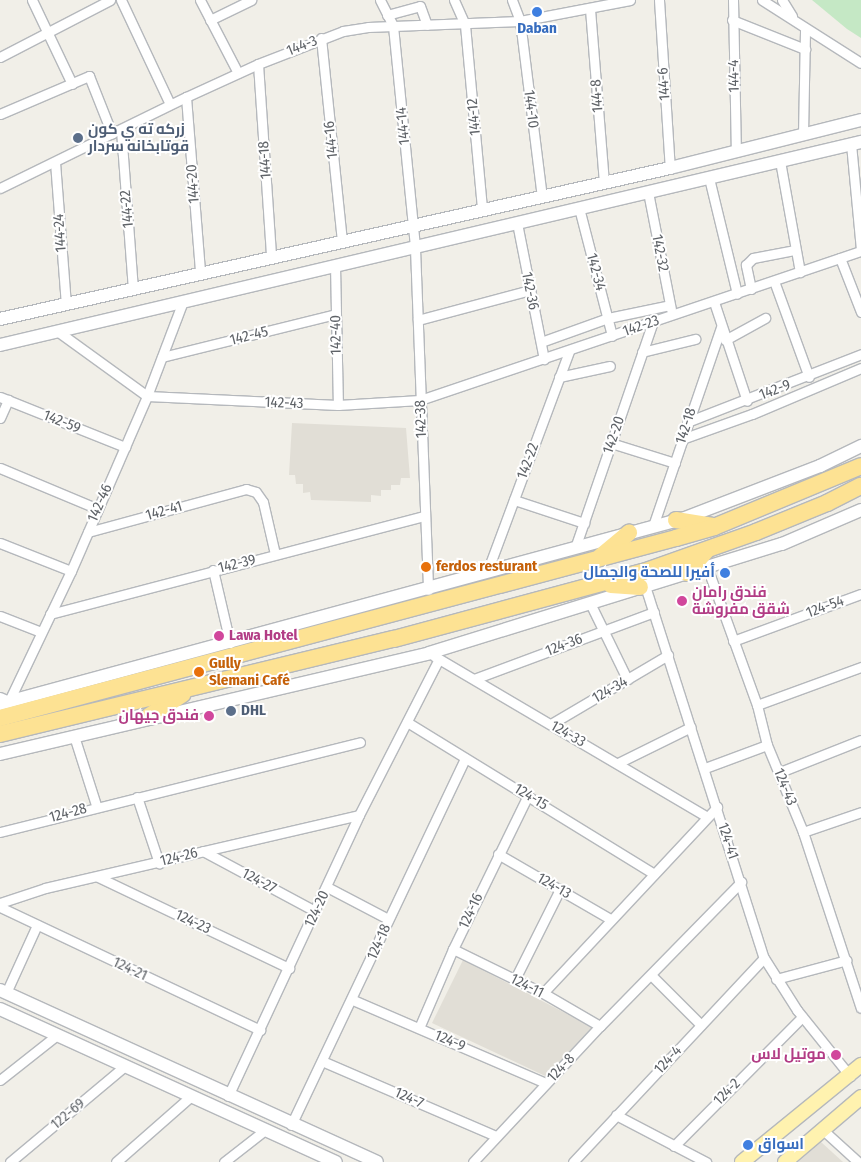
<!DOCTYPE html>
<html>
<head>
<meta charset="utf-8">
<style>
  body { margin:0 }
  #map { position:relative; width:861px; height:1162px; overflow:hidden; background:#f1efe8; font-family:"Fira Sans Condensed",Cairo,sans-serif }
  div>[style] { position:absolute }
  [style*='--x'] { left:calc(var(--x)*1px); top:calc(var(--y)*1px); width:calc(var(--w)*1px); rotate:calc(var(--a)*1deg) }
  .education>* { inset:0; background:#e1ded6 }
  .green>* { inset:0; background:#c5e8c5 }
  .roads { filter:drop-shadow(1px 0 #b5b8bc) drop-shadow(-1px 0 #b5b8bc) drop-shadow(0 1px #b5b8bc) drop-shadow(0 -1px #b5b8bc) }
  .street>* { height:9px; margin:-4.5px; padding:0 4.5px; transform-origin:4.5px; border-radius:4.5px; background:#fff }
  .secondary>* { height:12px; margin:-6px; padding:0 6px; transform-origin:6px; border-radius:6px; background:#fff }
  .primary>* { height:14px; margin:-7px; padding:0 7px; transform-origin:7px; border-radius:7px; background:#fff2af }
  .highway>* { height:16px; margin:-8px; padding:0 8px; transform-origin:8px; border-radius:8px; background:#fde293 }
  .dots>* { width:14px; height:14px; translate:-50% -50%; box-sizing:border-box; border:2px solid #fff; border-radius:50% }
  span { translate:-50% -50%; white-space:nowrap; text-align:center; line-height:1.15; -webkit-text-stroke:4px #fff; paint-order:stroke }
  .shop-label { font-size:15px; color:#366cbe; font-weight:700 }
  .right { translate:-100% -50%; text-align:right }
  .left { translate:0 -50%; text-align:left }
  .street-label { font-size:15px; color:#5f6368 }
  .service-label { font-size:15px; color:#4e5e75; font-weight:700 }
  .food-label { font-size:15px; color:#c56008; font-weight:700 }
  .hotel-label { font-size:15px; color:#b23c85; font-weight:700 }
</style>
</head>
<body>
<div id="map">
  <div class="education">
    <i style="clip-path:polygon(292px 423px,406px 428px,410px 478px,401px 478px,400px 485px,391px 485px,391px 490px,381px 490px,381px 496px,371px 495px,371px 502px,311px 500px,310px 492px,303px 493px,303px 484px,296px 484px,295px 475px,289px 475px)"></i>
    <i style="clip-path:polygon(463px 960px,598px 1030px,554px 1080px,432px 1023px)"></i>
    <i style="clip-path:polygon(821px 1142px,843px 1162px,798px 1162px)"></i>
  </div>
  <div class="green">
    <i style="clip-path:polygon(812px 0,861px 0,861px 38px,847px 29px)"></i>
  </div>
  <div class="roads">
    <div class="street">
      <i style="--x:32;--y:0;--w:93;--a:64.5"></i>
      <i style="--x:121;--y:0;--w:115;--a:64.8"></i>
      <i style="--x:200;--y:0;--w:82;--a:62.5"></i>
      <i style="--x:380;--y:0;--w:29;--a:63"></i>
      <i style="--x:393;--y:26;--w:223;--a:84.3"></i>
      <i style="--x:415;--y:248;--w:342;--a:87.8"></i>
      <i style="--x:454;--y:0;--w:27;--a:66"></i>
      <i style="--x:465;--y:25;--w:186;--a:84.7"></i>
      <i style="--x:512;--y:0;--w:22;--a:69"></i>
      <i style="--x:520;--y:21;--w:177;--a:82.9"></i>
      <i style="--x:659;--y:0;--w:168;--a:86.3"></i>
      <i style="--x:733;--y:0;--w:152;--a:88.9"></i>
      <i style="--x:762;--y:0;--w:117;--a:32.5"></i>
      <i style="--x:782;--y:0;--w:19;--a:58"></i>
      <i style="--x:590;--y:9;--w:175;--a:85.4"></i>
      <i style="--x:387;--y:15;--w:34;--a:-15"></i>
      <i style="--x:420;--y:6;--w:20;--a:70"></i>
      <i style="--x:210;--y:20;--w:46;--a:-26"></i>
      <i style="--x:732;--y:20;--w:79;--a:21.7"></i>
      <i style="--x:321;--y:38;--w:205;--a:84.1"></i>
      <i style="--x:0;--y:57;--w:124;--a:-27.4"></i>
      <i style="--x:258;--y:64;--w:192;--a:86.1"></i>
      <i style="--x:186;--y:97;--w:176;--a:85.4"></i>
      <i style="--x:0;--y:114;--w:97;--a:-23.1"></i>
      <i style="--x:89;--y:76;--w:62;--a:68.4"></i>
      <i style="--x:121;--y:130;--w:158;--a:85.7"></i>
      <i style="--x:803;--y:135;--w:107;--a:-88.9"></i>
      <i style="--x:851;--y:144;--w:106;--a:84.6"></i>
      <i style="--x:780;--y:161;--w:113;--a:79.8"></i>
      <i style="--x:55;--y:162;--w:142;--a:85.6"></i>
      <i style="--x:709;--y:178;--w:119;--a:76.4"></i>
      <i style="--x:0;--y:188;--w:207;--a:-26.1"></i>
      <i style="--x:186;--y:97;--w:79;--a:-24.6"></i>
      <i style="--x:258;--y:64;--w:91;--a:-21.2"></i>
      <i style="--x:343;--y:31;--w:25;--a:-9"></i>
      <i style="--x:368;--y:27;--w:152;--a:-2.3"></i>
      <i style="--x:520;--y:21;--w:112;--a:-10.8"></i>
      <i style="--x:648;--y:192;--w:119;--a:78.9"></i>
      <i style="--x:579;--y:208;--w:132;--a:75.5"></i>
      <i style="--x:517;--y:223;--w:139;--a:78.8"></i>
      <i style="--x:840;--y:258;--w:58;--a:68.7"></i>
      <i style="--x:335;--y:265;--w:140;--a:88.8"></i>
      <i style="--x:774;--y:281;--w:102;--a:70"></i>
      <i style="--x:751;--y:289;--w:25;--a:-102"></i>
      <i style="--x:746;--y:265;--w:10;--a:-45"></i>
      <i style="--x:753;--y:258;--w:43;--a:-10.8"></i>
      <i style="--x:714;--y:302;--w:104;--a:71.6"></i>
      <i style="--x:418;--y:320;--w:116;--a:-15"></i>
      <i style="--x:60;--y:333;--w:107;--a:35.9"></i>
      <i style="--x:147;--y:396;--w:191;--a:2.7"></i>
      <i style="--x:338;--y:405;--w:82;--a:-3.5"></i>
      <i style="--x:420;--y:400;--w:465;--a:-18.7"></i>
      <i style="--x:725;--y:340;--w:46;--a:-28.8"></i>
      <i style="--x:541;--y:342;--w:71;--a:-19.7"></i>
      <i style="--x:608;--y:318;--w:63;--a:-11.8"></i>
      <i style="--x:642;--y:352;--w:55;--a:-13.8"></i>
      <i style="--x:162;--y:357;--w:179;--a:-13.9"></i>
      <i style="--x:559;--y:377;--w:52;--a:-12.2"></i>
      <i style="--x:0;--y:397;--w:135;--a:21.8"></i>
      <i style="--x:0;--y:418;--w:20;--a:-66"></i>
      <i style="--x:687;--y:422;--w:187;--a:-21.3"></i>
      <i style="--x:682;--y:439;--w:74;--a:-19.7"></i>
      <i style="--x:752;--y:414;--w:118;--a:-22.9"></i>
      <i style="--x:611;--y:443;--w:67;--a:17.4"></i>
      <i style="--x:0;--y:468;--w:106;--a:22.7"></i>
      <i style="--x:514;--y:500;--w:74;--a:18.2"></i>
      <i style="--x:653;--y:526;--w:210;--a:-71.1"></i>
      <i style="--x:88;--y:532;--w:164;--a:-15.2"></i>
      <i style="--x:246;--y:489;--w:10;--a:17"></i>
      <i style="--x:256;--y:492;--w:12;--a:55"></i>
      <i style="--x:263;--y:502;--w:53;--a:77"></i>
      <i style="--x:0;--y:543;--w:76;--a:21.5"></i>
      <i style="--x:575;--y:548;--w:239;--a:-71"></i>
      <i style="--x:707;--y:567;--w:147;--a:70.1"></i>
      <i style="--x:757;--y:705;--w:41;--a:76"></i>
      <i style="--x:767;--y:745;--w:94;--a:67.5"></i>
      <i style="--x:803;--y:832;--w:185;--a:71.8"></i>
      <i style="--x:213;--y:570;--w:75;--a:76.9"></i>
      <i style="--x:487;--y:572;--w:236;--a:-69.6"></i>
      <i style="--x:645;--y:586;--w:391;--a:72.3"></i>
      <i style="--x:764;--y:958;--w:62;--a:57.6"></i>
      <i style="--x:797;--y:1010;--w:85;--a:51.2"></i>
      <i style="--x:590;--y:603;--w:85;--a:64"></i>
      <i style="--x:50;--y:614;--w:387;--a:-14.7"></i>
      <i style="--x:0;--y:616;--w:44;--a:21.3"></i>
      <i style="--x:733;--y:641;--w:136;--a:-20.2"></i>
      <i style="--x:434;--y:656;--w:317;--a:30.5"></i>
      <i style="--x:474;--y:679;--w:192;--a:-20.4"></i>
      <i style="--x:0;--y:697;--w:10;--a:24"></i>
      <i style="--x:9;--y:701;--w:144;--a:-64.5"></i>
      <i style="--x:71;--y:571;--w:191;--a:-66.5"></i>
      <i style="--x:147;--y:396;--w:102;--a:-69.2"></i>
      <i style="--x:757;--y:705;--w:111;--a:-20.1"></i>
      <i style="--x:407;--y:722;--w:290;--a:31.6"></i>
      <i style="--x:551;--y:724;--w:136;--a:-30.5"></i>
      <i style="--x:74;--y:736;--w:72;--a:72.3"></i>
      <i style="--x:618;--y:763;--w:81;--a:-26.3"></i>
      <i style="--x:705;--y:768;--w:66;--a:-20.4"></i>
      <i style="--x:780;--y:772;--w:87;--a:-21.6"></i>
      <i style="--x:137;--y:797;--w:70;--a:71.6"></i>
      <i style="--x:0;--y:832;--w:371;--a:-14"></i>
      <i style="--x:803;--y:832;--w:61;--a:-19"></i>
      <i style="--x:203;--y:851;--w:127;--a:28.2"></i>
      <i style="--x:498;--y:854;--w:129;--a:30.1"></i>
      <i style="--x:98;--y:877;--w:212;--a:25.5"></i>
      <i style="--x:327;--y:887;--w:69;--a:27.7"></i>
      <i style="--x:0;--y:903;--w:47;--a:-18.4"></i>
      <i style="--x:45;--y:888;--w:322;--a:-13.1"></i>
      <i style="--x:0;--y:907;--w:288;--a:25.3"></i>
      <i style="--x:453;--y:949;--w:100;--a:26.1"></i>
      <i style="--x:543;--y:993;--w:66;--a:30.1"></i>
      <i style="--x:652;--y:976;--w:69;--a:45"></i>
      <i style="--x:515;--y:979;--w:101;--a:-63.4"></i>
      <i style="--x:776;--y:979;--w:73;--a:-15"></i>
      <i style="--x:6;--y:993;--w:75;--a:-65.5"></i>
      <i style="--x:543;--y:993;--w:255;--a:-46.9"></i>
      <i style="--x:353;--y:1000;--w:210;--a:23.3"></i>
      <i style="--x:419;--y:1028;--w:86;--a:-66.7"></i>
      <i style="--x:453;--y:949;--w:171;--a:-64"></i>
      <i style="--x:322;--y:1061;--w:189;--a:23.3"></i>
      <i style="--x:0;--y:1080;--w:73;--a:-38.3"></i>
      <i style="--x:228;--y:1096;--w:310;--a:-65"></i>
      <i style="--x:359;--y:815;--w:175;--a:-62.9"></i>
      <i style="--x:616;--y:1115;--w:102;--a:27.6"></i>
      <i style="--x:291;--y:1125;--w:406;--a:-64.6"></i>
      <i style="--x:823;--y:1130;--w:47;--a:42.4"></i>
      <i style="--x:674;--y:1146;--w:182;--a:-45.2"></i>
      <i style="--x:10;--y:1162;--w:150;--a:-39.9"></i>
      <i style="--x:116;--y:1162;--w:100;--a:-41.3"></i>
      <i style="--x:224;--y:1162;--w:52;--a:-38"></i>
      <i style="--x:473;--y:1162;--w:186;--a:-47"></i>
      <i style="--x:600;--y:1026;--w:202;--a:-45.6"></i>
      <i style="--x:573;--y:1162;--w:279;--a:-46.9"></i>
    </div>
    <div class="secondary">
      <i style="--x:0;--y:319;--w:687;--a:-12.7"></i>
      <i style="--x:670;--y:168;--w:197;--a:-14.1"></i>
      <i style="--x:0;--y:345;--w:885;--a:-13.27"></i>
      <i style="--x:0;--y:704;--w:707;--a:-15.18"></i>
      <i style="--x:682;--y:519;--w:148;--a:-21"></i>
      <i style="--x:820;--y:466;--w:46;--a:-26"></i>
      <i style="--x:0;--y:754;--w:441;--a:-13.2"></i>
      <i style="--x:429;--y:653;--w:369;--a:-17.2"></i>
      <i style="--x:782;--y:544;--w:86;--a:-23.3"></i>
      <i style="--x:0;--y:990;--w:414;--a:24.5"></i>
      <i style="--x:0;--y:1009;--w:369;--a:24.5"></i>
    </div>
    <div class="primary">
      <i style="--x:742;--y:1162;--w:154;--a:-39.2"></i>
      <i style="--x:785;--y:1162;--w:100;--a:-40.5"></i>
    </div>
    <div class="highway">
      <i style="--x:676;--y:520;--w:36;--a:9"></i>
      <i style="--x:600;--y:557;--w:38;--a:-40"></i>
      <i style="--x:687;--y:573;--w:30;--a:-49"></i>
      <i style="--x:611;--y:585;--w:29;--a:4"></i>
      <i style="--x:149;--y:716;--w:40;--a:-32.9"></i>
      <i style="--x:0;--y:718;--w:700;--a:-14.91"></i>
      <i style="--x:676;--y:538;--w:40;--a:-16"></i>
      <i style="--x:714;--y:527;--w:159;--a:-22.5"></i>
      <i style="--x:0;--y:734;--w:405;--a:-13.6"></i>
      <i style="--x:394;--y:639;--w:258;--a:-15.1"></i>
      <i style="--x:643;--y:572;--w:120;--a:-19.5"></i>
      <i style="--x:756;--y:532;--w:77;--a:-22.2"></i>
      <i style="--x:827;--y:503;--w:38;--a:-27"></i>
    </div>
  </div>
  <div class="dots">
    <i style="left:537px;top:12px;background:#3f7fe0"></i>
    <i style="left:78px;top:138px;background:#5c6f8a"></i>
    <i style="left:426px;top:567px;background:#e8710a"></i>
    <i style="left:725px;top:573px;background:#3f7fe0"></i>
    <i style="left:682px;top:601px;background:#d1479c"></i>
    <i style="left:219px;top:636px;background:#d1479c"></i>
    <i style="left:199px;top:672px;background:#e8710a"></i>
    <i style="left:231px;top:711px;background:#5c6f8a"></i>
    <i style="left:209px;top:716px;background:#d1479c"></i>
    <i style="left:836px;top:1055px;background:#d1479c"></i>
    <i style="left:748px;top:1145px;background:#3f7fe0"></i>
  </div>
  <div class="shop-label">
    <span style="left:537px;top:29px">Daban</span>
    <span class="right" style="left:715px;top:573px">أفيرا للصحة والجمال</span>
    <span class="left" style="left:758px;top:1145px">اسواق</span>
  </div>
  <div class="street-label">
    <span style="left:302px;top:46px;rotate:-22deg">144-3</span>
    <span style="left:734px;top:76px;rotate:-91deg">144-4</span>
    <span style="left:664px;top:84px;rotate:-94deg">144-6</span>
    <span style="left:597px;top:96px;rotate:-94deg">144-8</span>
    <span style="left:531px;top:109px;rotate:83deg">144-10</span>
    <span style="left:474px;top:117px;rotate:-95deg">144-12</span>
    <span style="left:403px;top:126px;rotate:-96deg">144-14</span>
    <span style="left:331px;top:140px;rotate:-96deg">144-16</span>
    <span style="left:265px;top:160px;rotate:-94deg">144-18</span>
    <span style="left:193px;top:184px;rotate:-94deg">144-20</span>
    <span style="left:127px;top:209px;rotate:-95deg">144-22</span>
    <span style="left:60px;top:233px;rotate:-94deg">144-24</span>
    <span style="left:660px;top:253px;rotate:79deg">142-32</span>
    <span style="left:596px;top:272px;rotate:75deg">142-34</span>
    <span style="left:530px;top:291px;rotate:79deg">142-36</span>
    <span style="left:641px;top:326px;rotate:-19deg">142-23</span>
    <span style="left:336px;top:335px;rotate:-91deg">142-40</span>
    <span style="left:249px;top:336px;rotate:-14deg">142-45</span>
    <span style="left:775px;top:390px;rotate:-21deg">142-9</span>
    <span style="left:284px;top:403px;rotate:2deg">142-43</span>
    <span style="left:421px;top:419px;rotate:-92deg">142-38</span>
    <span style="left:62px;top:422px;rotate:22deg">142-59</span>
    <span style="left:686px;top:426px;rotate:-72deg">142-18</span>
    <span style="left:614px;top:435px;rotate:-71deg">142-20</span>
    <span style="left:528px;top:461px;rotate:-70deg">142-22</span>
    <span style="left:100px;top:503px;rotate:-66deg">142-46</span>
    <span style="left:164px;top:511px;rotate:-16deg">142-41</span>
    <span style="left:237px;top:564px;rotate:-14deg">142-39</span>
    <span style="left:825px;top:607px;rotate:-20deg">124-54</span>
    <span style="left:564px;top:645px;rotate:-21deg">124-36</span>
    <span style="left:610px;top:690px;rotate:-30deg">124-34</span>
    <span style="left:568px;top:734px;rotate:30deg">124-33</span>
    <span style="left:785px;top:787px;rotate:68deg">124-43</span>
    <span style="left:531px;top:797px;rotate:31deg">124-15</span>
    <span style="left:68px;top:813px;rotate:-15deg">124-28</span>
    <span style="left:728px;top:841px;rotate:72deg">124-41</span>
    <span style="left:179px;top:857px;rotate:-14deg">124-26</span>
    <span style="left:259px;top:881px;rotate:28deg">124-27</span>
    <span style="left:554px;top:886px;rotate:30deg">124-13</span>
    <span style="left:317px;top:909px;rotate:-65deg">124-20</span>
    <span style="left:471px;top:911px;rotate:-65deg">124-16</span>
    <span style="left:193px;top:922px;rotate:25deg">124-23</span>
    <span style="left:379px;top:942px;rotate:-66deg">124-18</span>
    <span style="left:130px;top:969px;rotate:25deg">124-21</span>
    <span style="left:527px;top:986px;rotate:27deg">124-11</span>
    <span style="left:450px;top:1041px;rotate:23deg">124-9</span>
    <span style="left:668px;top:1060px;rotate:-47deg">124-4</span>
    <span style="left:561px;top:1068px;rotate:-47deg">124-8</span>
    <span style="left:727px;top:1092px;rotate:-45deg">124-2</span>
    <span style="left:409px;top:1098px;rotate:24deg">124-7</span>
    <span style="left:68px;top:1114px;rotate:-40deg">122-69</span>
  </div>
  <div class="service-label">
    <span class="left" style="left:88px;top:138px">زركه ته ي كون<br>قوتابخانه سردار</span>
    <span class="left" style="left:241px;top:711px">DHL</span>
  </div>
  <div class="food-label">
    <span class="left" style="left:436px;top:567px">ferdos resturant</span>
    <span class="left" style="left:209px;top:672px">Gully<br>Slemani Café</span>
  </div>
  <div class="hotel-label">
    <span class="left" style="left:692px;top:601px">فندق رامان<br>شقق مفروشة</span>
    <span class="left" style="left:229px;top:636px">Lawa Hotel</span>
    <span class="right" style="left:199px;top:716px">فندق جيهان</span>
    <span class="right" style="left:826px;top:1055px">موتيل لاس</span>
  </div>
</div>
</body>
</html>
